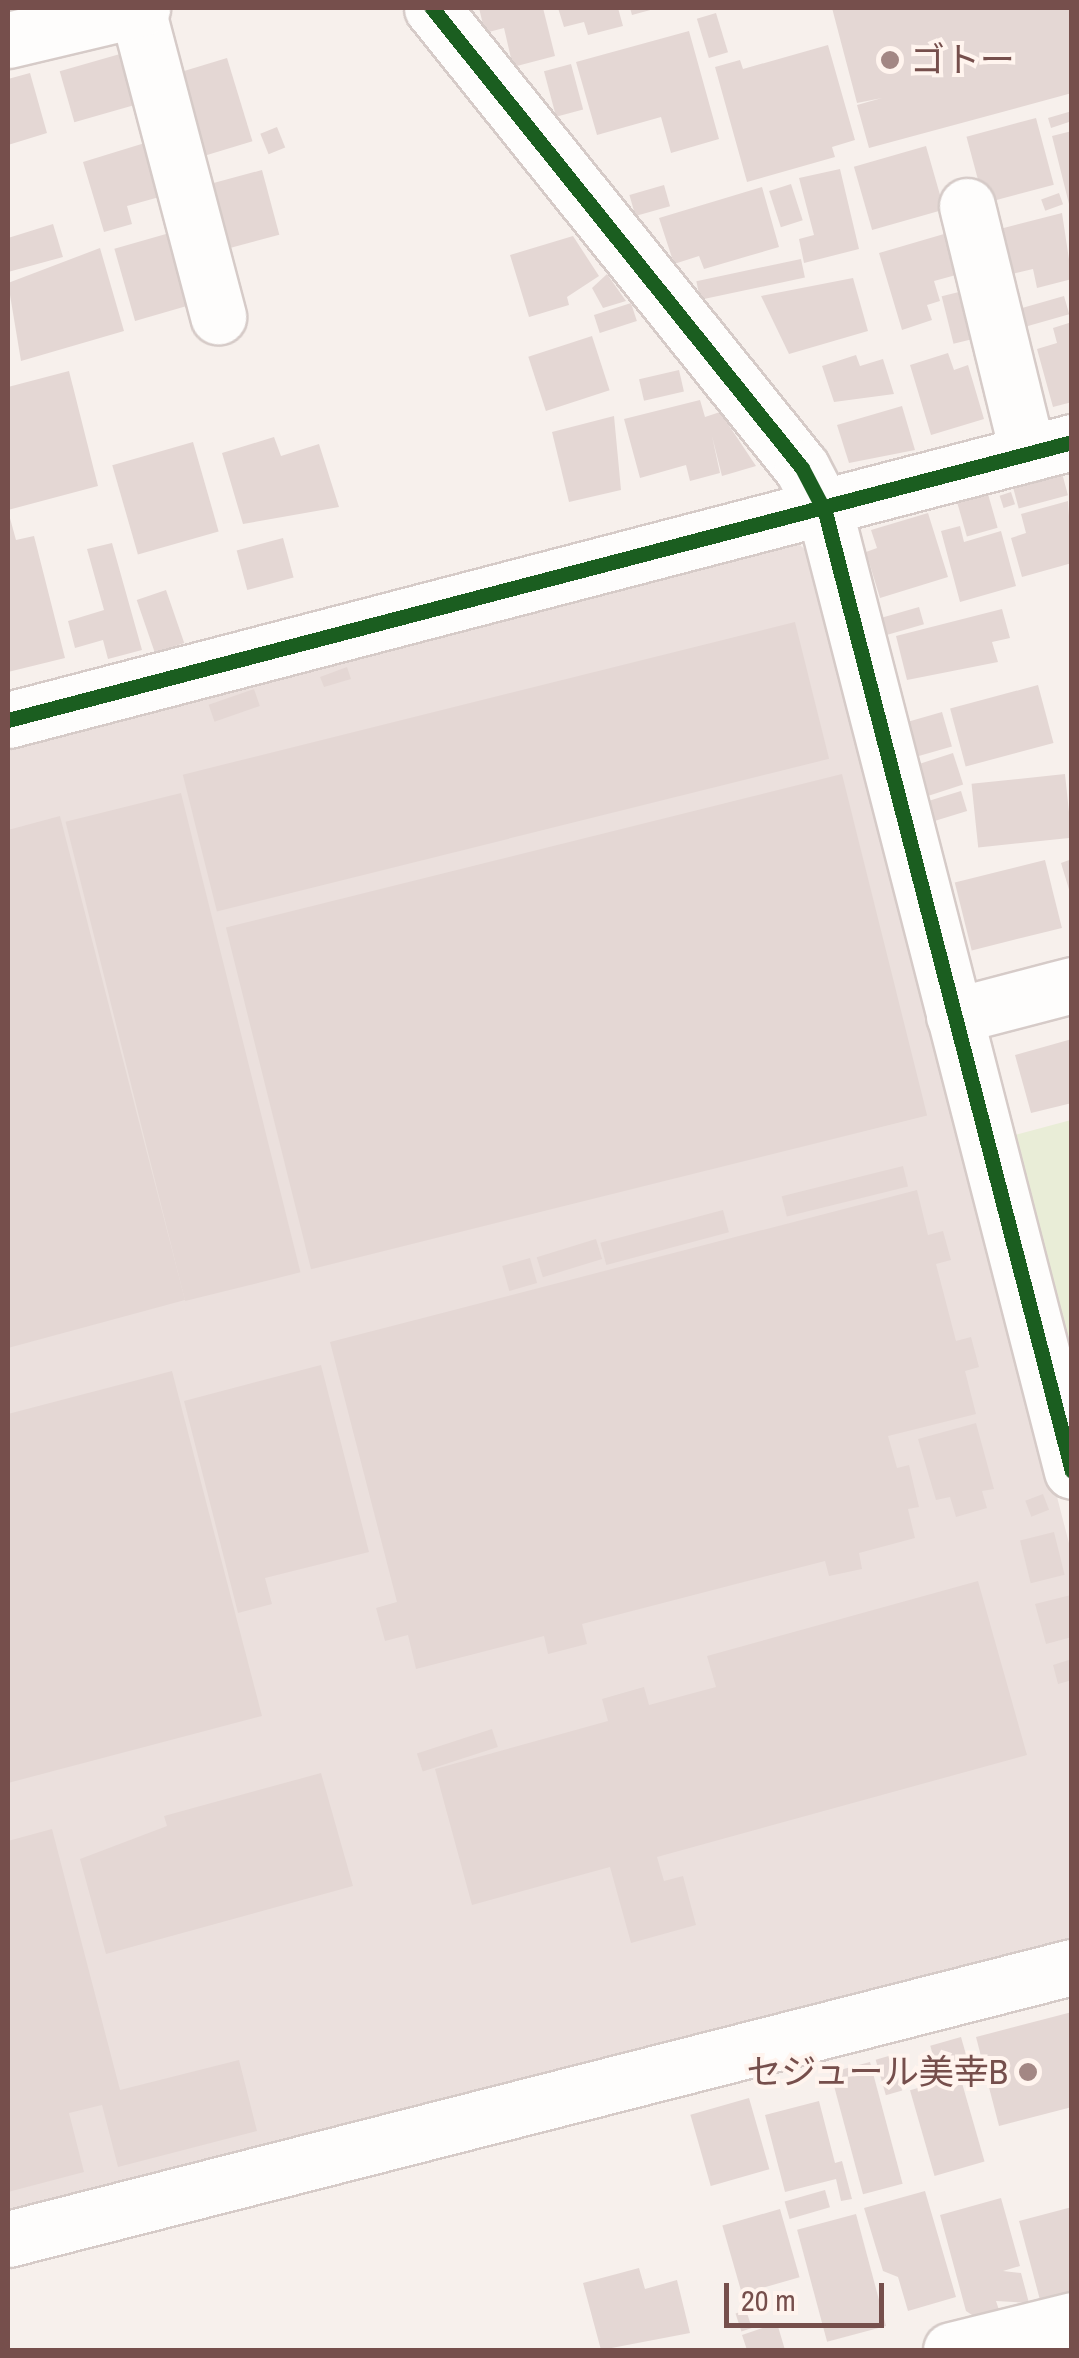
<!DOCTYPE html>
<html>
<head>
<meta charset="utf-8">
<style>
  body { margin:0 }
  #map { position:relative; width:1079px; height:2358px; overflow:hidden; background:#f7f0ec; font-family:"Archivo Narrow","Noto Sans JP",sans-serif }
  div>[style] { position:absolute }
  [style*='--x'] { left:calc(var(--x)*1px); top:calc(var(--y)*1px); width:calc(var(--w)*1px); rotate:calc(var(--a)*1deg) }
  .industrial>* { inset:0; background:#ebe0dd }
  .green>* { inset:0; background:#e9edd7 }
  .building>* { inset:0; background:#e4d7d4; transform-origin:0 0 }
  .roads { filter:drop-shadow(2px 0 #d6cbc8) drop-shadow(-2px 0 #d6cbc8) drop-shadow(0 2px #d6cbc8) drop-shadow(0 -2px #d6cbc8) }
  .minor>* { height:55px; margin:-27.5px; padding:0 27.5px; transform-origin:27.5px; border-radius:27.5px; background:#fefdfc }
  .cycleway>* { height:15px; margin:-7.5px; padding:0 7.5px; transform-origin:7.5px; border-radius:7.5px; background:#1b5e20 }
  .dots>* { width:28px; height:28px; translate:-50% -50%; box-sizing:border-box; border:5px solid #fff4ee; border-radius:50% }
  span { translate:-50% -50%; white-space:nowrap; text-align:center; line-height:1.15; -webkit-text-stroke:8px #fff4ee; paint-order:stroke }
  .poi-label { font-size:35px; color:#764f4c }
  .left { translate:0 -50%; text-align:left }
  .right { translate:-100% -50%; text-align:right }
  .frame { position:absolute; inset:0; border:10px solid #764f4c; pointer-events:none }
  .scale { position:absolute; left:724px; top:2283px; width:160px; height:45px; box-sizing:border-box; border:5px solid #764f4c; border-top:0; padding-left:12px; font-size:30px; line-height:35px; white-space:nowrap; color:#764f4c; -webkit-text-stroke:8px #fff4ee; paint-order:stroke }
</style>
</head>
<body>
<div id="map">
  <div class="industrial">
    <i style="clip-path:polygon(793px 540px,814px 556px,1071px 1551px,1071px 1944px,8px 2211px,8px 741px)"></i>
  </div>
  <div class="green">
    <i style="clip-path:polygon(1071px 1120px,1071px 1381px,1008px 1137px)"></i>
  </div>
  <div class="building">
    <i style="clip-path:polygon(479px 8px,543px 8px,555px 56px,513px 67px,504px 28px,485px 33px)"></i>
    <i style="clip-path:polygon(558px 8px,618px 8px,623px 26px,588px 35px,584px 22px,564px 27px)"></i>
    <i style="clip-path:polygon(630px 8px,654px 8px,654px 9px,632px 15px)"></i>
    <i style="clip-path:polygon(832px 8px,1072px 8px,1072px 93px,869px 148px,857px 105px,882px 98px,857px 103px)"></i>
    <i style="left:716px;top:13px;width:41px;height:20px;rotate:73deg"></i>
    <i style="clip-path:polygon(689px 31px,719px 139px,671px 153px,661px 117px,597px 135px,576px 62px)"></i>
    <i style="clip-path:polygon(828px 45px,855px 140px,832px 147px,835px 157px,747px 182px,715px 67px,740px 60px,743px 69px)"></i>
    <i style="left:127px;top:52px;width:53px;height:70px;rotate:74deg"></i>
    <i style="left:227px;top:58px;width:87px;height:50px;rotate:73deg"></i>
    <i style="left:571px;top:64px;width:47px;height:28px;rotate:75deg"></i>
    <i style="clip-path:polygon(30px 73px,47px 133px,8px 145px,8px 79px)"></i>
    <i style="clip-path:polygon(1072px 111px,1072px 121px,1051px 128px,1048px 118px)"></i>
    <i style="left:1036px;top:118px;width:69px;height:72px;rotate:75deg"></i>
    <i style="left:277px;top:127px;width:22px;height:18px;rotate:68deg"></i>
    <i style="clip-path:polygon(1072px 131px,1072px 207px,1070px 208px,1052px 136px)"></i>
    <i style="clip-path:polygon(148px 142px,163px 196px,127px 206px,132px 224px,104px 232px,83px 162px)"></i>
    <i style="left:926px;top:146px;width:66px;height:75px;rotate:74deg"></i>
    <i style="clip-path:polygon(840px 169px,859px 249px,804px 263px,799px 239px,814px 235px,799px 178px)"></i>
    <i style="left:262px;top:170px;width:67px;height:53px;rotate:75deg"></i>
    <i style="left:791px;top:184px;width:38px;height:23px;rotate:72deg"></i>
    <i style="left:664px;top:185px;width:22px;height:36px;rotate:74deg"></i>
    <i style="clip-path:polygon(762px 187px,779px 247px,704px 269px,699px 256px,674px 264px,659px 218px)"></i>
    <i style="left:1059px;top:193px;width:12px;height:19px;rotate:70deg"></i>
    <i style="clip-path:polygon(1062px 213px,1072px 279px,1037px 288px,1033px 269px,1008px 275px,996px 230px)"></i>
    <i style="clip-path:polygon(53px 224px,63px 257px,8px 272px,8px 238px)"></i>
    <i style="left:173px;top:232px;width:75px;height:61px;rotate:74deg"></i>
    <i style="clip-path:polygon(944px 234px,956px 275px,934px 281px,940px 301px,927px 305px,932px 320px,902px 330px,879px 253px)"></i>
    <i style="clip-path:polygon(573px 236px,599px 276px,567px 297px,569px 305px,529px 317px,510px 255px)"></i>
    <i style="clip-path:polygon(100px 248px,124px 331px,21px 361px,8px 283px)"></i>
    <i style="left:801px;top:259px;width:19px;height:107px;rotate:78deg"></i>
    <i style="clip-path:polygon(607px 274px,626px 301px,603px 308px,592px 288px)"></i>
    <i style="clip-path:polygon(853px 278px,868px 331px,789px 354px,761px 296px)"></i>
    <i style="left:963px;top:291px;width:49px;height:22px;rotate:76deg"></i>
    <i style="left:1064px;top:296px;width:19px;height:53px;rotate:74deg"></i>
    <i style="left:631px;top:303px;width:19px;height:39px;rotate:72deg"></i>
    <i style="clip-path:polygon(1072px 322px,1072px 402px,1053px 407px,1037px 349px,1057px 343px,1053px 328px)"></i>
    <i style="left:592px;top:336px;width:57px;height:67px;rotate:72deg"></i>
    <i style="clip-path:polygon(948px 353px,954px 370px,968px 365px,984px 419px,931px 435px,910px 365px)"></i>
    <i style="clip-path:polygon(856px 355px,860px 366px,883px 359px,894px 394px,834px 402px,822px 366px)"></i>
    <i style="left:679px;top:370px;width:22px;height:41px;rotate:77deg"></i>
    <i style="clip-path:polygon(69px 371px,98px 486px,8px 510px,8px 387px)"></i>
    <i style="clip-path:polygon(700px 400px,705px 417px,720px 412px,756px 466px,722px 476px,712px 436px,720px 473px,690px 481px,686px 465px,640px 478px,624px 419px)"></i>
    <i style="clip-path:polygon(902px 406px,915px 450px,849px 463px,837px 425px)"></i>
    <i style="clip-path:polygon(614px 416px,621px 490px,569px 502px,552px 432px)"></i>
    <i style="clip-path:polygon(274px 437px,281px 456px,319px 444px,339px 507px,243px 524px,222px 453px)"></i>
    <i style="left:193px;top:442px;width:93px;height:84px;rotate:74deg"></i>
    <i style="left:1062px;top:473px;width:23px;height:51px;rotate:75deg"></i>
    <i style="left:1011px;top:492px;width:13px;height:12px;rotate:72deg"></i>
    <i style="left:988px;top:494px;width:35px;height:32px;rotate:74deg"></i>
    <i style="clip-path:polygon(1068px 501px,1072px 563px,1022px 577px,1011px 538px,1026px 533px,1021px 514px)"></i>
    <i style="clip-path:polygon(8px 511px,16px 540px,34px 536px,65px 658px,8px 672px)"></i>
    <i style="clip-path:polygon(928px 513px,948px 577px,880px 598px,866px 552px,877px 548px,871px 530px)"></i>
    <i style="clip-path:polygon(960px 526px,964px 542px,1001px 531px,1016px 586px,960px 602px,941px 531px)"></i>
    <i style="left:283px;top:538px;width:41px;height:48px;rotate:75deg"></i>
    <i style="clip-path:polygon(112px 543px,142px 650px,108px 659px,103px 640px,75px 648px,68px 621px,104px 610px,87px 549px)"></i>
    <i style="left:166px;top:590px;width:56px;height:31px;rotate:71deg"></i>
    <i style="left:919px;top:607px;width:18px;height:38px;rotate:74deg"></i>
    <i style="clip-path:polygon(1002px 609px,1010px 638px,992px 642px,998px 662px,907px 680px,896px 636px)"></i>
    <i style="left:795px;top:622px;width:141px;height:631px;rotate:76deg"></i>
    <i style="clip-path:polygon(347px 667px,351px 679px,324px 687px,320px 677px)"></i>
    <i style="left:1038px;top:685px;width:60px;height:91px;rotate:75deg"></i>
    <i style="left:254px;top:689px;width:18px;height:48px;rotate:71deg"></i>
    <i style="left:942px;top:712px;width:36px;height:39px;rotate:74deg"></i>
    <i style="left:953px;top:753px;width:33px;height:38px;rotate:72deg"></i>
    <i style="left:842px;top:774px;width:352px;height:635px;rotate:76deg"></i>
    <i style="left:1065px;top:774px;width:64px;height:94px;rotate:84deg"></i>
    <i style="left:961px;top:791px;width:21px;height:35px;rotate:73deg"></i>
    <i style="left:181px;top:793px;width:494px;height:119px;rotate:76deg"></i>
    <i style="clip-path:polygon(60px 816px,185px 1300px,8px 1348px,8px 830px)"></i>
    <i style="clip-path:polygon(1072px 859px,1072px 895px,1071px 896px,1061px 863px)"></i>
    <i style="left:1045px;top:860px;width:70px;height:93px;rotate:76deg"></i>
    <i style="clip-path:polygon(1072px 1039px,1072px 1103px,1031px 1113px,1015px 1055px)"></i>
    <i style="left:903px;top:1166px;width:21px;height:125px;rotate:76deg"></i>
    <i style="clip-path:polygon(917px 1190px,928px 1235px,943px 1231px,951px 1260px,936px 1264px,956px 1341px,971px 1337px,979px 1367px,965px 1371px,976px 1414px,888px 1436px,897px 1468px,909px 1465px,919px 1507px,908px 1509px,915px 1538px,859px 1553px,862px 1569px,829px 1576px,825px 1561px,582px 1624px,587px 1644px,548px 1654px,544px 1636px,416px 1669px,408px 1635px,385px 1641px,376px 1608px,397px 1602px,330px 1342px)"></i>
    <i style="left:723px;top:1210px;width:23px;height:127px;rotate:75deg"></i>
    <i style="left:596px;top:1239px;width:21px;height:62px;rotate:73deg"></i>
    <i style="left:530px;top:1258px;width:26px;height:29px;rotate:74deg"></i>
    <i style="clip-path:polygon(321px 1365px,369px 1552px,265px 1578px,272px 1604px,238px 1613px,184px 1401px)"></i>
    <i style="clip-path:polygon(172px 1371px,262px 1716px,8px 1783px,8px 1414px)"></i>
    <i style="clip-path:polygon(976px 1423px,994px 1489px,982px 1491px,987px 1508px,956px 1517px,950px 1497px,936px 1500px,918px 1439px)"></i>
    <i style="left:1043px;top:1494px;width:17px;height:19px;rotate:69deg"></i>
    <i style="left:1054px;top:1532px;width:44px;height:35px;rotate:76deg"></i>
    <i style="clip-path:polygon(978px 1581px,1027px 1755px,657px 1857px,664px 1881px,683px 1876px,696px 1925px,631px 1943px,610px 1867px,472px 1905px,435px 1769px,608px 1721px,602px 1699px,644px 1687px,649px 1705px,716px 1687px,707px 1656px)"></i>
    <i style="clip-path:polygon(1071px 1595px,1072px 1637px,1046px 1644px,1035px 1604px)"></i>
    <i style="clip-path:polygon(1072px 1659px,1072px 1680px,1058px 1684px,1053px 1665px)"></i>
    <i style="left:492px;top:1729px;width:19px;height:79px;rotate:72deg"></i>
    <i style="clip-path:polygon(321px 1773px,353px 1886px,106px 1954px,80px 1859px,167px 1826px,164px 1816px)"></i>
    <i style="clip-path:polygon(52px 1829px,120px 2090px,239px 2060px,257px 2131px,118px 2167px,102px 2105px,69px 2113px,84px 2172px,8px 2192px,8px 1841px)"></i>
    <i style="clip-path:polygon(1072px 2012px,1072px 2107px,999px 2126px,976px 2037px)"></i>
    <i style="left:961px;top:2037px;width:29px;height:32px;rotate:74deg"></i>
    <i style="left:892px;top:2055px;width:37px;height:17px;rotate:74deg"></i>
    <i style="left:870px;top:2062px;width:126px;height:41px;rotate:75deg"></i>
    <i style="left:960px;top:2076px;width:89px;height:52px;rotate:74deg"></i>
    <i style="left:749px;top:2098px;width:74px;height:61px;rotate:74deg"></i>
    <i style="clip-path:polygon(819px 2101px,835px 2163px,842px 2161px,852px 2199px,841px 2201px,836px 2179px,785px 2192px,765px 2115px)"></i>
    <i style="left:825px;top:2190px;width:18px;height:42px;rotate:74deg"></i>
    <i style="clip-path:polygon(925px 2191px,956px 2297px,908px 2311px,898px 2277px,883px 2271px,864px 2208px)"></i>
    <i style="clip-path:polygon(1001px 2198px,1020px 2266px,1003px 2271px,1021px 2273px,1029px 2303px,996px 2301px,1000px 2313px,978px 2319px,966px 2311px,940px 2215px)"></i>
    <i style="clip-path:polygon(1072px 2207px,1072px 2292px,1040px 2300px,1019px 2221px)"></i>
    <i style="left:780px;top:2209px;width:71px;height:60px;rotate:74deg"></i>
    <i style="left:856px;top:2214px;width:116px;height:61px;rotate:75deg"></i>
    <i style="clip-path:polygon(639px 2268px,645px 2289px,677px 2280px,690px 2333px,601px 2350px,583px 2283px)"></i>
    <i style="left:746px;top:2310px;width:19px;height:11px;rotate:72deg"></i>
    <i style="clip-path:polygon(777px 2323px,785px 2350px,747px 2350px,742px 2335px)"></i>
  </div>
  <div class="roads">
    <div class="minor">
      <i style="--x:432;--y:8;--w:590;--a:51.19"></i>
      <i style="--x:802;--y:468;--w:50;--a:62.4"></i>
      <i style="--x:825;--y:512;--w:990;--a:75.56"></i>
      <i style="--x:137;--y:9;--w:318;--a:75.2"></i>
      <i style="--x:8;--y:40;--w:138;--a:-13.4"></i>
      <i style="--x:967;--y:206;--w:255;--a:76.2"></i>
      <i style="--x:8;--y:720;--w:1100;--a:-14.64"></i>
      <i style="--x:954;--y:1016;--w:122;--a:-14.7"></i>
      <i style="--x:8;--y:2239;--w:1098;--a:-14.34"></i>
      <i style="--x:951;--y:2350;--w:125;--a:-13.9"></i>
    </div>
  </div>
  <div class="cycleway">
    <i style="--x:432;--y:8;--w:590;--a:51.19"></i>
    <i style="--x:802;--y:468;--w:50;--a:62.4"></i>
    <i style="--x:825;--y:512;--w:990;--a:75.56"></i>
    <i style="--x:8;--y:720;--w:1100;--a:-14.64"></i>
  </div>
  <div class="dots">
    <i style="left:890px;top:60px;background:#a38784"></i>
    <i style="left:1028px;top:2072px;background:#a38784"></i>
  </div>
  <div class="poi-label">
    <span class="left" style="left:910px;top:60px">ゴトー</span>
    <span class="right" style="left:1008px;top:2072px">セジュール美幸B</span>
  </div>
  <div class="frame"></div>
  <div class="scale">20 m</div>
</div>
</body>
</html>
